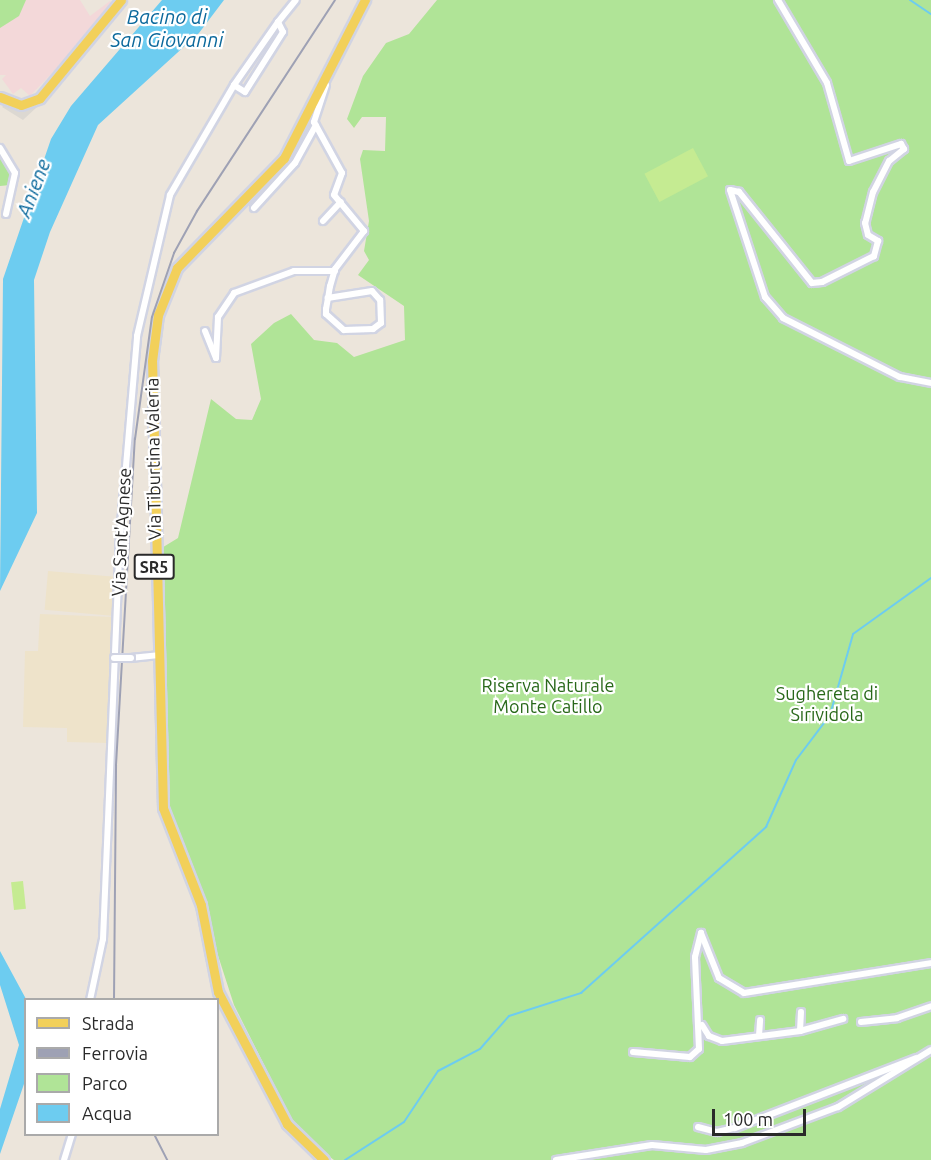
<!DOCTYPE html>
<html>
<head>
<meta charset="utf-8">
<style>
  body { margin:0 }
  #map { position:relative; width:931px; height:1160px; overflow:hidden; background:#ece5db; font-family:Ubuntu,sans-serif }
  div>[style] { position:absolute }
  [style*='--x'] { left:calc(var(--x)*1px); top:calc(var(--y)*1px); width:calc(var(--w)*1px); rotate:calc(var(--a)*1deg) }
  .education>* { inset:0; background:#eee3ca; transform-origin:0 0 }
  .medical>* { inset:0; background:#f3d8d9 }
  .green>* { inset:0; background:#b0e497 }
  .pitch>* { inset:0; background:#c5eb92; transform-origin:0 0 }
  .plaza>* { inset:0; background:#dcd8d2 }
  .water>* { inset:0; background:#6dccf0 }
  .stream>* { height:2px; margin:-1px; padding:0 1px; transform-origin:1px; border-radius:1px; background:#6dccf0 }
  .roads { filter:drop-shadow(2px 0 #d1d4e3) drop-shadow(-2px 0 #d1d4e3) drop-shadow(0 2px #d1d4e3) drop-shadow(0 -2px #d1d4e3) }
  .street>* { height:6px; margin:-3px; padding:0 3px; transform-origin:3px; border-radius:3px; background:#fff }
  .primary>* { height:9px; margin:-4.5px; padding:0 4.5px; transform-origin:4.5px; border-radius:4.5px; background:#f2d05a }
  .rail>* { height:2px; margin:-1px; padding:0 1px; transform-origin:1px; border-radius:1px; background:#9ea1b4 }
  .bridges { filter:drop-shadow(2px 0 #d1d4e3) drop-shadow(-2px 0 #d1d4e3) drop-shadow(0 2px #d1d4e3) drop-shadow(0 -2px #d1d4e3) }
  .street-bridge>* { height:6px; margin:-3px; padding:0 3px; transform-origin:3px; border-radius:3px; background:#fff }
  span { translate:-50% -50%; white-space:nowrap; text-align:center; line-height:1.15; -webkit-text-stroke:4.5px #fff; paint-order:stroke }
  .shield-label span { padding:2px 4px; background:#fff; border:2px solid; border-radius:4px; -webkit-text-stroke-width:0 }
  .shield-label { font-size:16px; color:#2a2a2a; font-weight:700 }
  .street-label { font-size:18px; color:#2a2a2a }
  .park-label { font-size:18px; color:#286819 }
  .water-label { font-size:20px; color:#0c699c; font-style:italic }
  .legend { position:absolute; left:24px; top:998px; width:195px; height:138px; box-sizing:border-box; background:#fff; border:2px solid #aaa; margin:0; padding:8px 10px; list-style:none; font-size:18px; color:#2a2a2a }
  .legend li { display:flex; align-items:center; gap:12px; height:30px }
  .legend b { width:30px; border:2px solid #aaa }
  .scale { position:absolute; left:712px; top:1109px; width:94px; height:27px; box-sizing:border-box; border:3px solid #2a2a2a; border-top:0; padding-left:8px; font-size:18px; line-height:21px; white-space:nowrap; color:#2a2a2a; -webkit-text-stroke:4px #fff; paint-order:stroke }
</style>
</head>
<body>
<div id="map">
  <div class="education">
    <i style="left:48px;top:571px;width:67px;height:39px;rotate:5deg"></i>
    <i style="clip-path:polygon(40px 614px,113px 617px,109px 743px,67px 742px,67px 728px,23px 727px,25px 651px,38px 651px)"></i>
  </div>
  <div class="medical">
    <i style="clip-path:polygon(0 0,80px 0,90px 16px,110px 1px,114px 8px,30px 96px,21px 88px,13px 94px,2px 79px,6px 75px,0 75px)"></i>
  </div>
  <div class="green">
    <i style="clip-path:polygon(0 0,26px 0,19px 16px,0 28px)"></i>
    <i style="clip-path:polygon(437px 0,931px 0,931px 1160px,334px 1160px,299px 1134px,234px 1005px,170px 807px,160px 549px,178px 538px,211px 399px,236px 419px,252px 420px,261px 399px,251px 344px,274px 323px,291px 314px,314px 340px,337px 343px,354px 357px,405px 340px,404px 306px,358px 275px,369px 260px,364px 251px,369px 221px,360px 159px,363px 150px,385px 151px,386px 117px,362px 117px,354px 128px,347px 119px,363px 76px,386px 43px,409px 34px)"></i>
    <i style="clip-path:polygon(0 153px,11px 170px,10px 185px,0 186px)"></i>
  </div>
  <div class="pitch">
    <i style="left:693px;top:148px;width:32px;height:55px;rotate:62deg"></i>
    <i style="left:23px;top:881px;width:28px;height:12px;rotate:84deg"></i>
  </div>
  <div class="plaza">
    <i style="clip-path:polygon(6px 103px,35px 104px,37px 107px,23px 120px,2px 107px)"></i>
  </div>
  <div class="water">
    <i style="clip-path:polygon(162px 0,224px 0,199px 33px,98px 125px,50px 232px,34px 280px,37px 513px,0 591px,3px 279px,51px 139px,71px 106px)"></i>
    <i style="clip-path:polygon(0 951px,26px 999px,25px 1081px,0 1154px,0 1109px,19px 1045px,0 985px)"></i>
  </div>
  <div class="stream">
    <i style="--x:910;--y:0;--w:25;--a:34"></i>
    <i style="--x:345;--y:1160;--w:70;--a:-32.8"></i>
    <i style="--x:404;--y:1122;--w:61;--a:-56.3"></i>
    <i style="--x:438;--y:1071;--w:47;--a:-27.6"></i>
    <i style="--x:480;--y:1049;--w:44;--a:-48.7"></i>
    <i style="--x:509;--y:1016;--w:76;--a:-17.7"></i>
    <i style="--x:581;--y:993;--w:249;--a:-41.9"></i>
    <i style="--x:766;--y:827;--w:73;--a:-65.9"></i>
    <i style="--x:796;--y:760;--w:56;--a:-52.9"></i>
    <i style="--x:830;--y:715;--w:84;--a:-74.1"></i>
    <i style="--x:853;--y:634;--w:96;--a:-35.7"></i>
  </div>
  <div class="roads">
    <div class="street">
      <i style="--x:778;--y:0;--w:96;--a:59.4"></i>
      <i style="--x:827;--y:83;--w:81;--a:74.2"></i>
      <i style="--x:849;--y:161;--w:55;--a:-18.1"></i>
      <i style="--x:901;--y:144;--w:6;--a:59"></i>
      <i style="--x:904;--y:149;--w:19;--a:141"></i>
      <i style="--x:889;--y:161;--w:35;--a:117"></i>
      <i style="--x:873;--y:192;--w:32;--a:104"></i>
      <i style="--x:865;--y:223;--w:12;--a:76"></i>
      <i style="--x:868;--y:235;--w:12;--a:31"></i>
      <i style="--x:878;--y:241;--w:16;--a:105"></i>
      <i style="--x:874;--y:256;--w:58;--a:153.4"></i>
      <i style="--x:822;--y:282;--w:10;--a:174"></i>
      <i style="--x:812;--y:283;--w:117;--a:-128.7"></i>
      <i style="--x:739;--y:192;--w:9;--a:-167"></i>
      <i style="--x:730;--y:190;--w:113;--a:71.9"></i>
      <i style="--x:765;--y:297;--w:28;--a:49"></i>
      <i style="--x:783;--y:318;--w:131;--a:26.8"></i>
      <i style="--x:900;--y:377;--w:32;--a:11"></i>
      <i style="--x:278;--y:22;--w:11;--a:63"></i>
      <i style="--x:283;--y:32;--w:71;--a:122.3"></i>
      <i style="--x:245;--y:92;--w:13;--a:-148"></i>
      <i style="--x:234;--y:85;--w:77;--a:-55.1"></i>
      <i style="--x:278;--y:22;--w:28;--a:-51"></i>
      <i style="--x:326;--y:85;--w:39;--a:108"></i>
      <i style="--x:314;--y:122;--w:58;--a:61.2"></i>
      <i style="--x:342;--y:173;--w:23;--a:110"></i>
      <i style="--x:334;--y:195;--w:47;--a:50.2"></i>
      <i style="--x:364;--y:231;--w:48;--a:127.3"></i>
      <i style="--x:335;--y:269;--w:18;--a:106"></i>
      <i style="--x:330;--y:286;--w:12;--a:99"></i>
      <i style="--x:328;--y:298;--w:11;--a:100"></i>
      <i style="--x:326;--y:309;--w:5;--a:90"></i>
      <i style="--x:326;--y:314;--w:24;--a:42"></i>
      <i style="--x:344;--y:330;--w:29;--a:-2"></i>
      <i style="--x:373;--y:329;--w:10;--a:-37"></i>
      <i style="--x:381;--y:323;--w:23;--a:-92"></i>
      <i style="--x:380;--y:300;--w:12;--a:-132"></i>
      <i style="--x:372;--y:291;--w:45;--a:171"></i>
      <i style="--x:0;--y:148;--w:29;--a:59"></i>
      <i style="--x:15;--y:173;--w:42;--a:102.4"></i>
      <i style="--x:254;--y:208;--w:61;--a:-47.7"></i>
      <i style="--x:295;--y:163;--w:43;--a:-61.1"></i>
      <i style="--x:323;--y:221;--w:26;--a:-47"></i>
      <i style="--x:205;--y:331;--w:29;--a:68"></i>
      <i style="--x:216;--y:358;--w:41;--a:-87.2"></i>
      <i style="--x:218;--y:317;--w:29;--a:-56"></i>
      <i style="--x:234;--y:293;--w:64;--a:-20.1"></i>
      <i style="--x:294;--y:271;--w:41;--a:0"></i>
      <i style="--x:131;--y:658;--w:27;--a:-6"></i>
      <i style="--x:90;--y:1000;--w:62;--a:-78"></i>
      <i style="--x:103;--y:939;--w:403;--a:-87.6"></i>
      <i style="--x:120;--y:536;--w:201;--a:-85.1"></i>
      <i style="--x:137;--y:336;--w:145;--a:-76.8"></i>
      <i style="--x:170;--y:195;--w:127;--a:-59.8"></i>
      <i style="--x:861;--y:1022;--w:36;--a:-6"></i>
      <i style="--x:897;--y:1018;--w:36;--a:-19"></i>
      <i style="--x:702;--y:1025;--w:13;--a:58"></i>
      <i style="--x:709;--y:1036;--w:14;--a:21"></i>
      <i style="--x:722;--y:1041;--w:79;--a:-7.3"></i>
      <i style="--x:800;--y:1031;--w:45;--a:-15.6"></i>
      <i style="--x:800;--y:1031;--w:19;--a:-87"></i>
      <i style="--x:759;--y:1036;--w:16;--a:-86"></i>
      <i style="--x:633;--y:1052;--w:57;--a:5"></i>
      <i style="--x:690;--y:1057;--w:12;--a:-42"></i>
      <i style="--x:699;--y:1049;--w:92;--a:-92.5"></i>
      <i style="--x:695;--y:957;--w:25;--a:-76"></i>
      <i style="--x:701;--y:933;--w:48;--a:68.2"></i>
      <i style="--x:719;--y:978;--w:29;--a:31"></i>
      <i style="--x:744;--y:993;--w:189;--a:-9.1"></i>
      <i style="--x:698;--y:1127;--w:20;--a:15"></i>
      <i style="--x:717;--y:1132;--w:18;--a:-13"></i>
      <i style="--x:735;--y:1128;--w:194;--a:-21.1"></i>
      <i style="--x:64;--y:1160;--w:27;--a:-73"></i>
      <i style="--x:556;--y:1160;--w:97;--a:-8.9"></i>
      <i style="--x:652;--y:1145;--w:54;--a:5.3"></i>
      <i style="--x:706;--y:1150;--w:37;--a:-11"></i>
      <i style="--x:742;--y:1143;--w:103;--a:-20.6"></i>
      <i style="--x:838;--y:1107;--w:109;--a:-31.5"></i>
    </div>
    <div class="primary">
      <i style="--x:0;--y:97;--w:22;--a:21"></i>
      <i style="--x:21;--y:105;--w:20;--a:-20"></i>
      <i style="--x:40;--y:98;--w:127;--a:-50.4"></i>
      <i style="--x:324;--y:1160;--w:52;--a:-135.8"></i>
      <i style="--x:287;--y:1124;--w:149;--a:-117.6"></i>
      <i style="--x:218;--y:992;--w:89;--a:-101.1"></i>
      <i style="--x:201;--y:905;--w:104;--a:-111.4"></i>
      <i style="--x:163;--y:808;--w:447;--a:-91.4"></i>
      <i style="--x:152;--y:361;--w:46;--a:-82.6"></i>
      <i style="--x:158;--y:315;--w:51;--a:-68"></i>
      <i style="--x:177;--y:268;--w:153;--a:-45.8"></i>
      <i style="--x:284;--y:158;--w:178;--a:-62.9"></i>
    </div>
  </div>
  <div class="rail">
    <i style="--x:114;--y:1000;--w:235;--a:-89.5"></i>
    <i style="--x:116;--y:765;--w:327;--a:-86.7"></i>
    <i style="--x:135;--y:439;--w:123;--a:-82.1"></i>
    <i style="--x:152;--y:317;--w:68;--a:-71"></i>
    <i style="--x:174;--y:253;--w:48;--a:-61.3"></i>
    <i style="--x:197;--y:211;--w:252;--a:-56.8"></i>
    <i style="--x:154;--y:1134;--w:29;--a:63"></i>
  </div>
  <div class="bridges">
    <div class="street-bridge">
      <i style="--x:114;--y:658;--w:17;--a:0"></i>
    </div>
  </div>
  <div class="shield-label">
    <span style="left:154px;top:567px">SR5</span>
  </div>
  <div class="street-label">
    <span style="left:153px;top:459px;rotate:-91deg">Via Tiburtina Valeria</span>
    <span style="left:121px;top:532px;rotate:-87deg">Via Sant'Agnese</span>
  </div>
  <div class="park-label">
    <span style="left:548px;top:696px">Riserva Naturale<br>Monte Catillo</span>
    <span style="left:827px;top:704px">Sughereta di<br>Sirividola</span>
  </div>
  <div class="water-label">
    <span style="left:167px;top:28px">Bacino di<br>San Giovanni</span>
    <span style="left:33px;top:188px;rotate:-69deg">Aniene</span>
  </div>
  <ul class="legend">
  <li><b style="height:8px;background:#f2d05a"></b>Strada</li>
  <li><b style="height:8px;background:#9ea1b4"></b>Ferrovia</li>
  <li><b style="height:16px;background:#b0e497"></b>Parco</li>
  <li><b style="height:16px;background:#6dccf0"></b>Acqua</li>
  </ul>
  <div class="scale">100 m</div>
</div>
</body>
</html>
